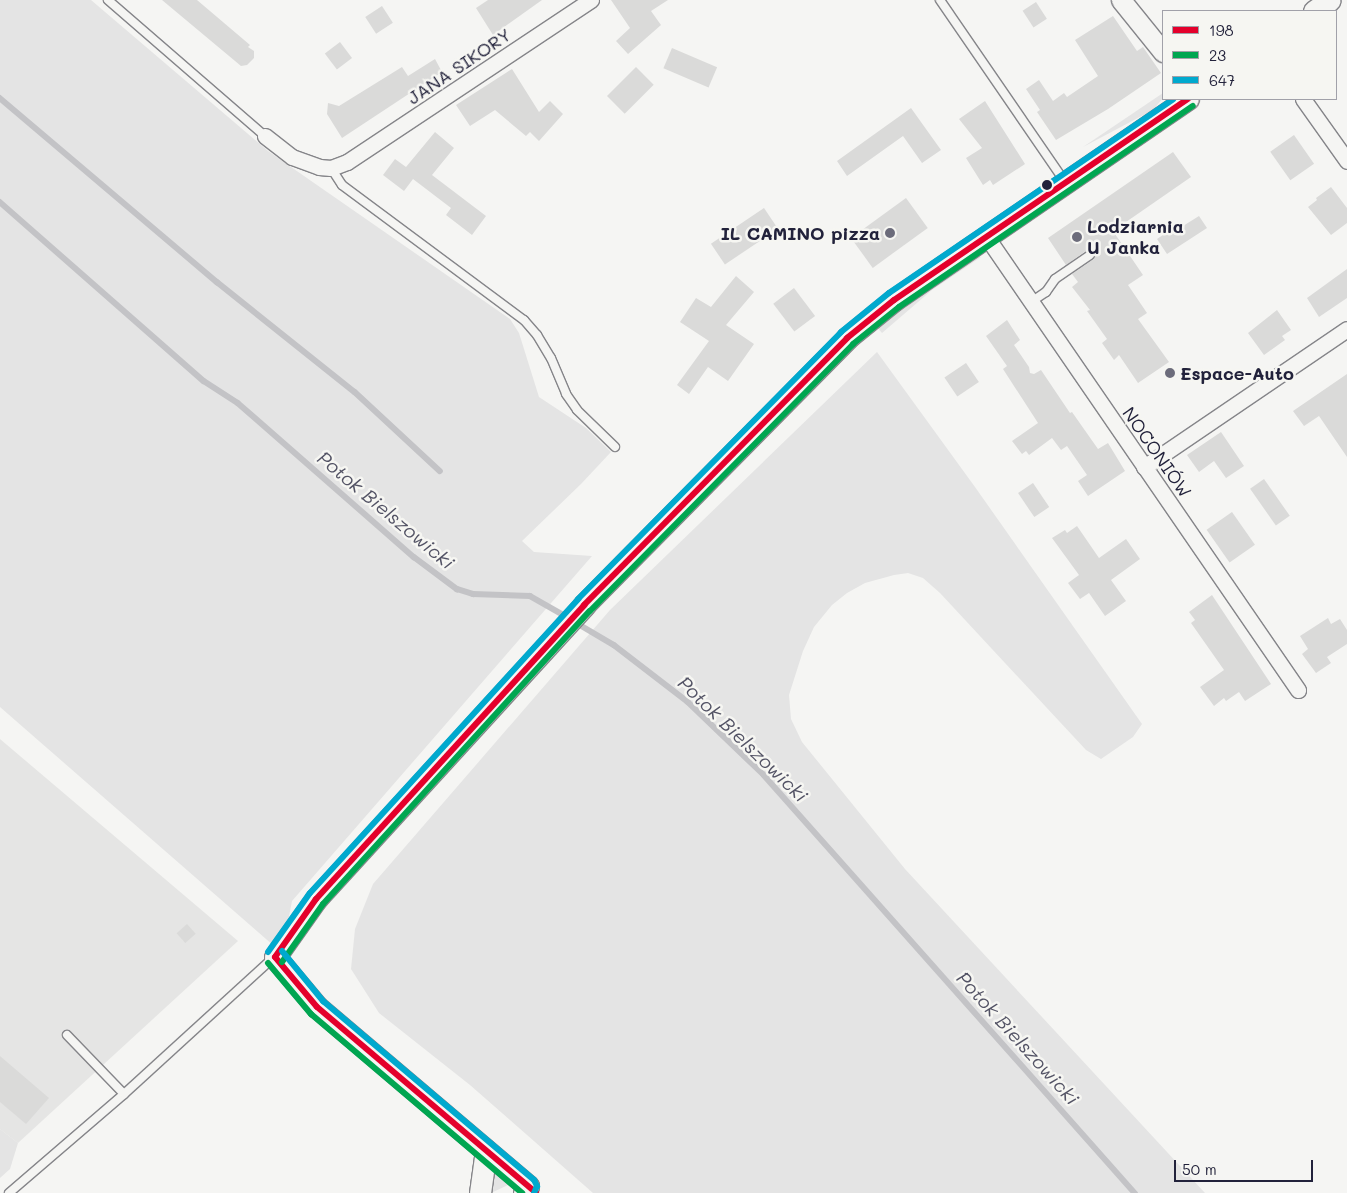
<!DOCTYPE html>
<html>
<head>
<meta charset="utf-8">
<style>
  body { margin:0 }
  #map { position:relative; width:1347px; height:1193px; overflow:hidden; background:#f5f5f3; font-family:Mali,sans-serif }
  div>[style] { position:absolute }
  [style*='--x'] { left:calc(var(--x)*1px); top:calc(var(--y)*1px); width:calc(var(--w)*1px); rotate:calc(var(--a)*1deg) }
  .built>* { inset:0; background:#e5e5e4 }
  .green>* { inset:0; background:#e4e4e4 }
  .stream>* { height:5.5px; margin:-2.75px; padding:0 2.75px; transform-origin:2.75px; border-radius:2.75px; background:#c3c3c6 }
  .building>* { inset:0; background:#dadad9; transform-origin:0 0 }
  .roads { filter:drop-shadow(1px 0 #858589) drop-shadow(-1px 0 #858589) drop-shadow(0 1px #858589) drop-shadow(0 -1px #858589) }
  .service>* { height:8px; margin:-4px; padding:0 4px; transform-origin:4px; border-radius:4px; background:#f5f5f3 }
  .minor>* { height:15px; margin:-7.5px; padding:0 7.5px; transform-origin:7.5px; border-radius:7.5px; background:#f5f5f3 }
  .tertiary>* { height:19px; margin:-9.5px; padding:0 9.5px; transform-origin:9.5px; border-radius:9.5px; background:#f5f5f3 }
  .secondary>* { height:21px; margin:-10.5px; padding:0 10.5px; transform-origin:10.5px; border-radius:10.5px; background:#f5f5f3 }
  .bus-1>* { height:6px; margin:-3px; padding:0 3px; transform-origin:3px; border-radius:3px; background:#e4002b }
  .bus-2>* { height:6px; margin:-3px; padding:0 3px; transform-origin:3px; border-radius:3px; background:#00a651 }
  .bus-3>* { height:6px; margin:-3px; padding:0 3px; transform-origin:3px; border-radius:3px; background:#00a9ce }
  .dots>* { width:14px; height:14px; translate:-50% -50%; box-sizing:border-box; border:2px solid #f6f6f2; border-radius:50% }
  span { translate:-50% -50%; white-space:nowrap; text-align:center; line-height:1.15; -webkit-text-stroke:5px #f6f6f2; paint-order:stroke }
  .street-label { font-size:18px; color:#22223b }
  .poi-label { font-size:18px; color:#22223b; font-weight:700 }
  .left { translate:0 -50%; text-align:left }
  .right { translate:-100% -50%; text-align:right }
  .water-label { font-size:19px; color:#535365; font-style:italic }
  .legend { position:absolute; left:1162px; top:10px; width:175px; height:90px; box-sizing:border-box; background:#f6f6f2; border:1px solid #a1a1a9; margin:0; padding:6px 9px; list-style:none; font-size:15px; color:#22223b }
  .legend li { display:flex; align-items:center; gap:10px; height:25px }
  .legend b { width:25px; border:1px solid #a1a1a9 }
  .scale { position:absolute; left:1174px; top:1160px; width:139px; height:22px; box-sizing:border-box; border:2px solid #22223b; border-top:0; padding-left:6px; font-size:15px; line-height:18px; white-space:nowrap; color:#22223b; -webkit-text-stroke:4px #f6f6f2; paint-order:stroke }
</style>
</head>
<body>
<div id="map">
  <div class="built">
    <i style="clip-path:polygon(0 739px,238px 941px,18px 1143px,0 1129px)"></i>
  </div>
  <div class="green">
    <i style="clip-path:polygon(0 0,91px 0,268px 151px,510px 319px,519px 333px,539px 397px,586px 428px,611px 452px,581px 484px,522px 541px,534px 552px,592px 556px,292px 901px,282px 953px,0 707px)"></i>
    <i style="clip-path:polygon(1163px 93px,1163px 98px,1153px 110px,1083px 147px)"></i>
    <i style="clip-path:polygon(975px 256px,981px 257px,932px 290px,882px 333px,876px 326px)"></i>
    <i style="clip-path:polygon(877px 352px,975px 487px,1142px 724px,1133px 737px,1101px 759px,1086px 750px,940px 593px,923px 578px,908px 573px,894px 575px,865px 583px,847px 593px,832px 605px,814px 627px,803px 651px,789px 695px,791px 719px,802px 742px,905px 869px,1205px 1193px,593px 1193px,470px 1085px,379px 1013px,351px 969px,355px 929px,373px 884px,610px 610px)"></i>
    <i style="clip-path:polygon(0 1129px,18px 1143px,10px 1169px,0 1178px)"></i>
    <i style="clip-path:polygon(491px 1169px,508px 1185px,491px 1193px,485px 1193px)"></i>
  </div>
  <div class="stream">
    <i style="--x:0;--y:98;--w:285;--a:40.3"></i>
    <i style="--x:217;--y:282;--w:176;--a:38.6"></i>
    <i style="--x:355;--y:392;--w:116;--a:42.9"></i>
    <i style="--x:0;--y:202;--w:271;--a:41.3"></i>
    <i style="--x:204;--y:381;--w:40;--a:32.9"></i>
    <i style="--x:238;--y:403;--w:234;--a:41.2"></i>
    <i style="--x:414;--y:557;--w:54;--a:36.7"></i>
    <i style="--x:457;--y:589;--w:17;--a:17"></i>
    <i style="--x:473;--y:594;--w:57;--a:2"></i>
    <i style="--x:530;--y:596;--w:43;--a:29.6"></i>
    <i style="--x:575;--y:622;--w:45;--a:30.5"></i>
    <i style="--x:614;--y:645;--w:93;--a:37.6"></i>
    <i style="--x:688;--y:702;--w:105;--a:43.8"></i>
    <i style="--x:764;--y:775;--w:559;--a:48.41"></i>
  </div>
  <div class="building">
    <i style="clip-path:polygon(162px 0,197px 0,250px 45px,248px 47px,254px 51px,254px 58px,247px 65px,241px 66px)"></i>
    <i style="clip-path:polygon(488px 0,542px 0,493px 35px,476px 8px)"></i>
    <i style="clip-path:polygon(611px 0,668px 0,651px 11px,661px 25px,628px 54px,616px 41px,630px 28px)"></i>
    <i style="left:1036px;top:2px;width:20px;height:16px;rotate:57deg"></i>
    <i style="left:382px;top:6px;width:20px;height:20px;rotate:57deg"></i>
    <i style="clip-path:polygon(1113px 16px,1137px 51px,1143px 47px,1161px 73px,1108px 109px,1056px 140px,1037px 112px,1040px 110px,1026px 89px,1039px 80px,1053px 101px,1064px 93px,1067px 97px,1098px 76px,1075px 40px)"></i>
    <i style="left:340px;top:42px;width:20px;height:19px;rotate:53deg"></i>
    <i style="left:672px;top:48px;width:49px;height:22px;rotate:23deg"></i>
    <i style="clip-path:polygon(435px 59px,442px 72px,342px 138px,327px 114px,328px 103px,339px 106px,402px 67px,408px 76px)"></i>
    <i style="left:636px;top:67px;width:25px;height:41px;rotate:45deg"></i>
    <i style="clip-path:polygon(512px 69px,539px 112px,550px 101px,563px 114px,539px 141px,530px 132px,526px 136px,495px 110px,470px 126px,456px 105px)"></i>
    <i style="clip-path:polygon(985px 101px,1025px 164px,993px 185px,990px 180px,983px 185px,966px 158px,982px 148px,959px 119px)"></i>
    <i style="clip-path:polygon(911px 108px,941px 150px,922px 163px,903px 136px,847px 176px,837px 161px)"></i>
    <i style="clip-path:polygon(435px 132px,454px 148px,432px 175px,486px 216px,472px 235px,446px 215px,451px 208px,413px 179px,404px 191px,383px 175px,395px 159px,406px 167px)"></i>
    <i style="left:1294px;top:135px;width:35px;height:29px;rotate:55deg"></i>
    <i style="clip-path:polygon(1173px 152px,1191px 177px,1113px 231px,1143px 275px,1128px 285px,1147px 313px,1138px 319px,1169px 362px,1138px 383px,1119px 355px,1114px 360px,1102px 343px,1107px 339px,1087px 311px,1090px 310px,1072px 287px,1078px 282px,1072px 274px,1094px 259px,1095px 252px,1087px 250px,1066px 265px,1048px 238px)"></i>
    <i style="clip-path:polygon(1331px 187px,1347px 208px,1347px 223px,1331px 235px,1308px 207px,1317px 200px,1316px 198px)"></i>
    <i style="left:906px;top:198px;width:37px;height:68px;rotate:54deg"></i>
    <i style="left:764px;top:208px;width:25px;height:64px;rotate:56deg"></i>
    <i style="clip-path:polygon(1199px 216px,1207px 228px,1167px 254px,1157px 239px,1182px 222px,1183px 226px)"></i>
    <i style="clip-path:polygon(1347px 269px,1347px 298px,1319px 317px,1307px 298px)"></i>
    <i style="clip-path:polygon(736px 276px,754px 292px,726px 325px,754px 344px,728px 381px,708px 367px,689px 394px,677px 385px,709px 341px,680px 322px,696px 298px,711px 307px)"></i>
    <i style="left:794px;top:288px;width:35px;height:26px;rotate:53deg"></i>
    <i style="clip-path:polygon(1277px 310px,1291px 330px,1282px 336px,1285px 340px,1264px 355px,1248px 333px)"></i>
    <i style="clip-path:polygon(1007px 320px,1020px 340px,1014px 345px,1029px 367px,1030px 373px,1034px 374px,1041px 370px,1070px 413px,1072px 412px,1098px 449px,1108px 443px,1125px 471px,1088px 496px,1078px 481px,1087px 475px,1067px 446px,1061px 450px,1052px 438px,1029px 455px,1026px 451px,1022px 454px,1012px 441px,1038px 423px,1003px 369px,1007px 366px,986px 336px)"></i>
    <i style="left:966px;top:363px;width:23px;height:26px;rotate:56deg"></i>
    <i style="clip-path:polygon(1347px 374px,1347px 457px,1319px 416px,1304px 426px,1293px 411px)"></i>
    <i style="clip-path:polygon(1221px 432px,1244px 466px,1226px 478px,1214px 461px,1199px 472px,1187px 455px)"></i>
    <i style="left:1264px;top:479px;width:45px;height:17px;rotate:55deg"></i>
    <i style="left:1033px;top:483px;width:29px;height:18px;rotate:56deg"></i>
    <i style="left:1232px;top:512px;width:40px;height:31px;rotate:55deg"></i>
    <i style="clip-path:polygon(1077px 526px,1099px 558px,1126px 539px,1140px 559px,1111px 580px,1126px 601px,1105px 616px,1089px 593px,1080px 599px,1068px 583px,1079px 575px,1052px 538px,1065px 530px,1067px 533px)"></i>
    <i style="clip-path:polygon(1212px 595px,1271px 684px,1245px 701px,1239px 692px,1226px 701px,1224px 698px,1214px 706px,1200px 687px,1224px 670px,1191px 623px,1195px 620px,1189px 612px)"></i>
    <i style="clip-path:polygon(1328px 618px,1331px 624px,1340px 619px,1347px 630px,1347px 644px,1327px 657px,1331px 663px,1316px 673px,1302px 654px,1308px 649px,1300px 636px)"></i>
    <i style="left:187px;top:924px;width:13px;height:14px;rotate:48deg"></i>
    <i style="clip-path:polygon(0 1056px,49px 1098px,26px 1124px,0 1102px)"></i>
  </div>
  <div class="roads">
    <div class="service">
      <i style="--x:108;--y:0;--w:208;--a:40.9"></i>
      <i style="--x:940;--y:0;--w:221;--a:55.5"></i>
      <i style="--x:331;--y:168;--w:20;--a:57"></i>
      <i style="--x:342;--y:185;--w:227;--a:36.6"></i>
      <i style="--x:524;--y:320;--w:20;--a:49"></i>
      <i style="--x:537;--y:335;--w:27;--a:59"></i>
      <i style="--x:551;--y:358;--w:39;--a:67"></i>
      <i style="--x:566;--y:394;--w:19;--a:55"></i>
      <i style="--x:577;--y:410;--w:53;--a:44.2"></i>
      <i style="--x:1031;--y:302;--w:18;--a:-34"></i>
      <i style="--x:1046;--y:292;--w:16;--a:-55"></i>
      <i style="--x:1055;--y:279;--w:42;--a:-34.4"></i>
      <i style="--x:67;--y:1035;--w:82;--a:46"></i>
      <i style="--x:9;--y:1193;--w:152;--a:-40.7"></i>
      <i style="--x:124;--y:1094;--w:202;--a:-42.4"></i>
    </div>
    <div class="minor">
      <i style="--x:1303;--y:99;--w:76;--a:54.6"></i>
      <i style="--x:265;--y:136;--w:34;--a:38"></i>
      <i style="--x:292;--y:157;--w:29;--a:20"></i>
      <i style="--x:319;--y:167;--w:12;--a:5"></i>
      <i style="--x:331;--y:168;--w:17;--a:-21"></i>
      <i style="--x:347;--y:162;--w:293;--a:-33.6"></i>
      <i style="--x:986;--y:236;--w:551;--a:55.5"></i>
      <i style="--x:1144;--y:467;--w:245;--a:-34.2"></i>
    </div>
    <div class="tertiary">
      <i style="--x:1121;--y:0;--w:67;--a:51.1"></i>
    </div>
    <div class="secondary">
      <i style="--x:1314;--y:11;--w:19;--a:-35"></i>
      <i style="--x:480;--y:1193;--w:43;--a:-82.1"></i>
      <i style="--x:524;--y:1193;--w:8;--a:-60"></i>
      <i style="--x:528;--y:1186;--w:277;--a:-139.7"></i>
      <i style="--x:317;--y:1007;--w:65;--a:-130"></i>
      <i style="--x:275;--y:957;--w:71;--a:-54.7"></i>
      <i style="--x:316;--y:899;--w:398;--a:-47.6"></i>
      <i style="--x:584;--y:605;--w:375;--a:-45.4"></i>
      <i style="--x:847;--y:338;--w:60;--a:-39"></i>
      <i style="--x:894;--y:300;--w:356;--a:-34.4"></i>
    </div>
  </div>
  <div class="bus-1">
    <i style="--x:275;--y:957;--w:71;--a:-54.7"></i>
    <i style="--x:316;--y:899;--w:398;--a:-47.6"></i>
    <i style="--x:584;--y:605;--w:375;--a:-45.4"></i>
    <i style="--x:847;--y:338;--w:60;--a:-39"></i>
    <i style="--x:894;--y:300;--w:356;--a:-34.4"></i>
    <i style="--x:275;--y:957;--w:65;--a:50"></i>
    <i style="--x:317;--y:1007;--w:287;--a:40.3"></i>
  </div>
  <div class="bus-2">
    <i style="--x:282;--y:962;--w:71;--a:-54.7"></i>
    <i style="--x:323;--y:904;--w:396;--a:-47.7"></i>
    <i style="--x:590;--y:611;--w:375;--a:-45.4"></i>
    <i style="--x:853;--y:344;--w:59;--a:-38.8"></i>
    <i style="--x:899;--y:307;--w:356;--a:-34.4"></i>
    <i style="--x:268;--y:963;--w:67;--a:49.9"></i>
    <i style="--x:311;--y:1014;--w:277;--a:40.3"></i>
  </div>
  <div class="bus-3">
    <i style="--x:282;--y:951;--w:65;--a:50.6"></i>
    <i style="--x:323;--y:1001;--w:277;--a:40.3"></i>
    <i style="--x:534;--y:1180;--w:7;--a:63"></i>
    <i style="--x:537;--y:1186;--w:8;--a:113"></i>
    <i style="--x:268;--y:952;--w:72;--a:-54.6"></i>
    <i style="--x:310;--y:893;--w:398;--a:-47.6"></i>
    <i style="--x:578;--y:599;--w:375;--a:-45.4"></i>
    <i style="--x:841;--y:332;--w:62;--a:-39.1"></i>
    <i style="--x:889;--y:293;--w:344;--a:-34.3"></i>
  </div>
  <div class="dots">
    <i style="left:1047px;top:185px;background:#22223b"></i>
    <i style="left:890px;top:233px;background:#6c6c7b"></i>
    <i style="left:1077px;top:237px;background:#6c6c7b"></i>
    <i style="left:1170px;top:373px;background:#6c6c7b"></i>
  </div>
  <div class="street-label">
    <span style="left:459px;top:66px;rotate:-34deg">JANA SIKORY</span>
    <span style="left:1157px;top:452px;rotate:55deg">NOCONIÓW</span>
  </div>
  <div class="poi-label">
    <span class="left" style="left:1087px;top:237px">Lodziarnia<br>U Janka</span>
    <span class="right" style="left:880px;top:233px">IL CAMINO pizza</span>
    <span class="left" style="left:1180px;top:373px">Espace-Auto</span>
  </div>
  <div class="water-label">
    <span style="left:386px;top:510px;rotate:40deg">Potok Bielszowicki</span>
    <span style="left:743px;top:739px;rotate:44deg">Potok Bielszowicki</span>
    <span style="left:1018px;top:1038px;rotate:48deg">Potok Bielszowicki</span>
  </div>
  <ul class="legend">
  <li><b style="height:6px;background:#e4002b"></b>198</li>
  <li><b style="height:6px;background:#00a651"></b>23</li>
  <li><b style="height:6px;background:#00a9ce"></b>647</li>
  </ul>
  <div class="scale">50 m</div>
</div>
</body>
</html>
